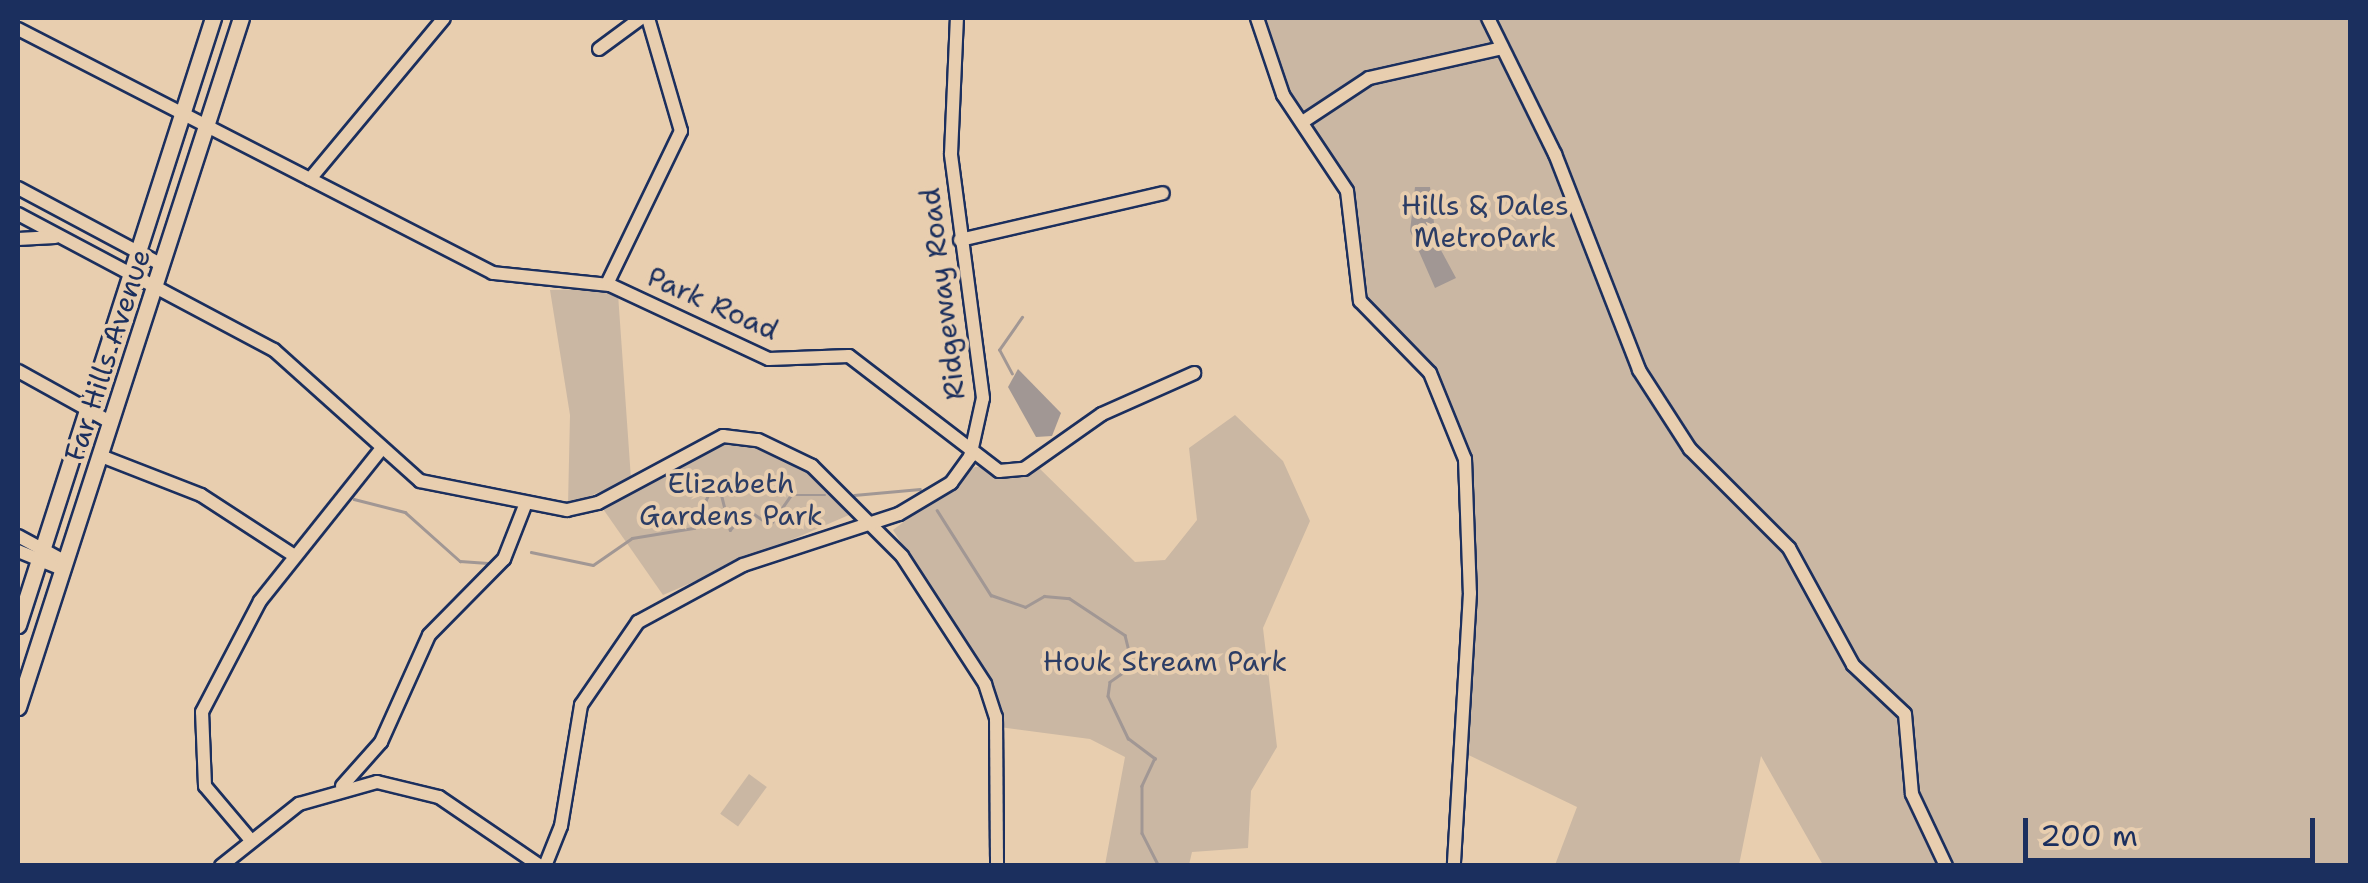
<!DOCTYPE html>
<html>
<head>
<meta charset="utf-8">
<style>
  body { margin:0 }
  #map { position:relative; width:2368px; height:883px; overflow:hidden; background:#e8ceaf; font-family:"Shantell Sans",sans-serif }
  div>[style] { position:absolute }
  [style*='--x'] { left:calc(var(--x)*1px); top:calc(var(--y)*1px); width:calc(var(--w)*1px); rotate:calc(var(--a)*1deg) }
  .green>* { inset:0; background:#cab7a3; transform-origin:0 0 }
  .water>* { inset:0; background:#a19794 }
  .stream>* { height:2.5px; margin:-1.25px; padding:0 1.25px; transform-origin:1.25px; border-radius:1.25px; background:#a19794 }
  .roads { filter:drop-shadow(2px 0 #1b2f5e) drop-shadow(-2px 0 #1b2f5e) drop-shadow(0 2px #1b2f5e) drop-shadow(0 -2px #1b2f5e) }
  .minor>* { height:12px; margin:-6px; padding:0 6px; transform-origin:6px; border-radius:6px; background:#e8ceaf }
  .major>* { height:15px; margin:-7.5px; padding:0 7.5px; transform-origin:7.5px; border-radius:7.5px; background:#e8ceaf }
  span { translate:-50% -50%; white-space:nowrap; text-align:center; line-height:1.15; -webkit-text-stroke:8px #e8ceaf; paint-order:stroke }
  .park-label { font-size:28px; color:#2c3d65 }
  .street-label { font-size:28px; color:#1b2f5e }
  .frame { position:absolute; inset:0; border:20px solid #1b2f5e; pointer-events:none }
  .scale { position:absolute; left:2023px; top:818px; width:292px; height:45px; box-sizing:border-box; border:5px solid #1b2f5e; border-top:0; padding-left:12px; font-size:30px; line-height:35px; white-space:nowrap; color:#1b2f5e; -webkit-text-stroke:8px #e8ceaf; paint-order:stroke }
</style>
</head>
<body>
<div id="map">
  <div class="green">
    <i style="clip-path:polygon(1257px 18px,2350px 18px,2350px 865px,1823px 865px,1761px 756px,1739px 865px,1555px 865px,1577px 807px,1456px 749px,1465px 459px,1430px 373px,1368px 315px,1351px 208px,1283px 95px)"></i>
    <i style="clip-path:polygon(595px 289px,618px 294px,631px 479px,568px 505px,570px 415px,550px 290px)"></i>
    <i style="clip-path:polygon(1235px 415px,1283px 461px,1310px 521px,1263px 628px,1277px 747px,1251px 791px,1248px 848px,1192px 852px,1189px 865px,1105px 865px,1125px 757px,1090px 739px,999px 727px,981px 667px,893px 530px,975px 467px,1038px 467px,1135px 562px,1165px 560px,1197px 520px,1189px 448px)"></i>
    <i style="clip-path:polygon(731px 439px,814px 472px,849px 515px,663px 595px,601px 506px)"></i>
    <i style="left:749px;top:774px;width:22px;height:49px;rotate:36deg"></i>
  </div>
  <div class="water">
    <i style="clip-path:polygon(1415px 187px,1430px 187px,1436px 241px,1456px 278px,1435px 288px,1410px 231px)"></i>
    <i style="clip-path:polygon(1018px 369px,1061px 413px,1052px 436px,1036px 437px,1008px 387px)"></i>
  </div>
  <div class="stream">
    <i style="--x:1012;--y:374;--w:27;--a:-118"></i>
    <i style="--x:999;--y:350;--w:40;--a:-55.1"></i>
    <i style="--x:854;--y:495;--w:66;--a:-5.2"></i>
    <i style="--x:354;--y:499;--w:53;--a:14.3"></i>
    <i style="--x:405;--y:512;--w:74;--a:41.7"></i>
    <i style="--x:460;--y:561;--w:31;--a:4"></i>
    <i style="--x:937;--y:510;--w:101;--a:57.6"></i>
    <i style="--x:991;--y:595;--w:36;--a:19"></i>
    <i style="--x:1025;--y:607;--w:22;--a:-30"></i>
    <i style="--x:1044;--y:596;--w:25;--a:5"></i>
    <i style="--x:1069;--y:598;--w:67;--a:33.5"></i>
    <i style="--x:1125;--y:635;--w:32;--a:76"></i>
    <i style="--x:1133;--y:666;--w:28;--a:145"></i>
    <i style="--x:1110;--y:682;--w:14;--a:98"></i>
    <i style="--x:1108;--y:696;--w:47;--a:64.5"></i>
    <i style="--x:1128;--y:738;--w:34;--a:37"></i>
    <i style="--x:1155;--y:758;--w:31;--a:115"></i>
    <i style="--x:1142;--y:786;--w:47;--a:90"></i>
    <i style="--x:1142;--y:833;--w:37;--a:63"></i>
    <i style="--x:531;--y:552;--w:63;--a:11.8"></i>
    <i style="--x:593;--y:565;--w:47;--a:-34.7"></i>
    <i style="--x:632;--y:538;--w:63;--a:-9.2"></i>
    <i style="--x:694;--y:528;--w:38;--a:-67"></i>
    <i style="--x:709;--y:493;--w:12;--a:0"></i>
    <i style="--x:721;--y:493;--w:38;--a:76"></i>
    <i style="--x:730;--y:530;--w:27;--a:-51"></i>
    <i style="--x:747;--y:509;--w:28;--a:35"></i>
    <i style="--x:770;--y:525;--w:37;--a:-55"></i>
    <i style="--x:791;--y:495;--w:34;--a:0"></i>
  </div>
  <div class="roads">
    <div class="minor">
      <i style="--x:1257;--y:18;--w:81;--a:71.3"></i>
      <i style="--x:1283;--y:95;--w:115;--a:56.3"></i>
      <i style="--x:1347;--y:191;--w:111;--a:83.3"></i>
      <i style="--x:1360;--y:301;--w:100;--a:45.8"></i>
      <i style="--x:1430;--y:373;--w:93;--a:67.9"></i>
      <i style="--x:1465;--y:459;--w:134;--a:87.9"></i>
      <i style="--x:1470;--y:593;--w:273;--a:93.4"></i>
      <i style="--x:1488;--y:18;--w:152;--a:63.8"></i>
      <i style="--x:1555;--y:154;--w:232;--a:68.7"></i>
      <i style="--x:1639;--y:370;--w:94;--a:57.2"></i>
      <i style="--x:1690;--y:449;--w:140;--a:45"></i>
      <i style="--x:1789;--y:548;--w:133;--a:61.3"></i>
      <i style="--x:1853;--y:665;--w:71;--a:43.3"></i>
      <i style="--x:1905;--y:714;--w:80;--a:85"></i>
      <i style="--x:1912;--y:794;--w:80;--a:64.7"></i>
      <i style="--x:18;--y:29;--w:534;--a:27.19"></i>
      <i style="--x:493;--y:273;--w:118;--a:5.9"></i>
      <i style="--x:610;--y:285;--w:175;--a:25"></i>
      <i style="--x:769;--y:359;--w:80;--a:-2.1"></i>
      <i style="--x:849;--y:356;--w:189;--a:37.5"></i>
      <i style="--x:999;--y:471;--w:25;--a:-5"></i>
      <i style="--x:1024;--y:469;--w:95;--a:-35.2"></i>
      <i style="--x:1102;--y:414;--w:101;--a:-24"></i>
      <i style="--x:599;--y:49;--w:52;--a:-36.4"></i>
      <i style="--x:1304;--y:121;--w:78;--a:-33.5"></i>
      <i style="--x:1369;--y:78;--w:136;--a:-12.7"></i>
      <i style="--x:310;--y:179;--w:209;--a:-50.2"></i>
      <i style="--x:18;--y:188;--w:163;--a:28.1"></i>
      <i style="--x:18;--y:214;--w:290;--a:28"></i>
      <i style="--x:274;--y:350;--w:196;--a:41.9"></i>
      <i style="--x:420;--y:481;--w:150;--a:11.2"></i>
      <i style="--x:567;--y:510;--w:32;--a:-13"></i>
      <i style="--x:598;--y:503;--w:142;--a:-28.2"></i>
      <i style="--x:723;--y:436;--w:35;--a:7"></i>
      <i style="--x:758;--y:440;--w:60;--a:25.7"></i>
      <i style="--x:812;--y:466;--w:127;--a:45"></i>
      <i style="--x:902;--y:556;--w:153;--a:57"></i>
      <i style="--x:985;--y:684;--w:35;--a:72"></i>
      <i style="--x:996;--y:717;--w:149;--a:89.6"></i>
      <i style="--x:18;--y:239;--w:37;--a:-3"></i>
      <i style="--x:960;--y:240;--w:208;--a:-13"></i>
      <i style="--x:607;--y:284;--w:170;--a:-64.2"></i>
      <i style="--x:681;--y:131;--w:118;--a:-106.3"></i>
      <i style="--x:18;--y:371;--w:107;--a:29"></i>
      <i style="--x:101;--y:456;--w:107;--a:21.3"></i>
      <i style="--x:201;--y:495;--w:110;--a:33.1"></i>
      <i style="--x:18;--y:536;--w:55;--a:28.4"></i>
      <i style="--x:18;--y:551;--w:50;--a:22.4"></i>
      <i style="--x:342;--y:786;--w:59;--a:-48.4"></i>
      <i style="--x:381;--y:742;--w:117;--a:-65.8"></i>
      <i style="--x:429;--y:635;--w:107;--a:-45.4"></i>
      <i style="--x:504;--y:559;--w:60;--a:-68.6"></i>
      <i style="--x:249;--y:838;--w:68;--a:-130.2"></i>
      <i style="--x:205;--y:786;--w:74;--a:-92.3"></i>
      <i style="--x:202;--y:712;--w:125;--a:-62.4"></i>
      <i style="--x:260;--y:601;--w:191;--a:-51.4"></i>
      <i style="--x:221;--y:866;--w:100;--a:-38.5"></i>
      <i style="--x:299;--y:804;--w:81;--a:-15.8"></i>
      <i style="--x:377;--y:782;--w:64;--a:13.6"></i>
      <i style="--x:439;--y:797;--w:122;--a:34.3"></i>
      <i style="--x:545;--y:866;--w:43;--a:-68.2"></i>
      <i style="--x:561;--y:826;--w:123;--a:-80.6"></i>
      <i style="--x:581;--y:705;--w:101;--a:-55.5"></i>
      <i style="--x:638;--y:622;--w:119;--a:-28.5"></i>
      <i style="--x:743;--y:565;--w:164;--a:-18.1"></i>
      <i style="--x:899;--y:514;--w:61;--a:-30.8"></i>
      <i style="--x:951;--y:483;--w:32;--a:-54"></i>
      <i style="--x:970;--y:457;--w:60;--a:-77.6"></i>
      <i style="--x:983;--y:398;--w:246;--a:-97.5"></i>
      <i style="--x:951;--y:154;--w:136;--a:-87.5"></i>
    </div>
    <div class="major">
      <i style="--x:18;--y:625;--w:638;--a:-72.19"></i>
      <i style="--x:18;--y:707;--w:724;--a:-72.07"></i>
    </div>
  </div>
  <div class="park-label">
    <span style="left:1485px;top:221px">Hills &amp; Dales<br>MetroPark</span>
    <span style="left:731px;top:499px">Elizabeth<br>Gardens Park</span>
    <span style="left:1165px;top:661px">Houk Stream Park</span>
  </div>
  <div class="street-label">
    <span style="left:942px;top:294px;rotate:-97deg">Ridgeway Road</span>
    <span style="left:713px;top:303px;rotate:24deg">Park Road</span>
    <span style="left:107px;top:355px;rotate:-72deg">Far Hills Avenue</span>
  </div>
  <div class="frame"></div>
  <div class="scale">200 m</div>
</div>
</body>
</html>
